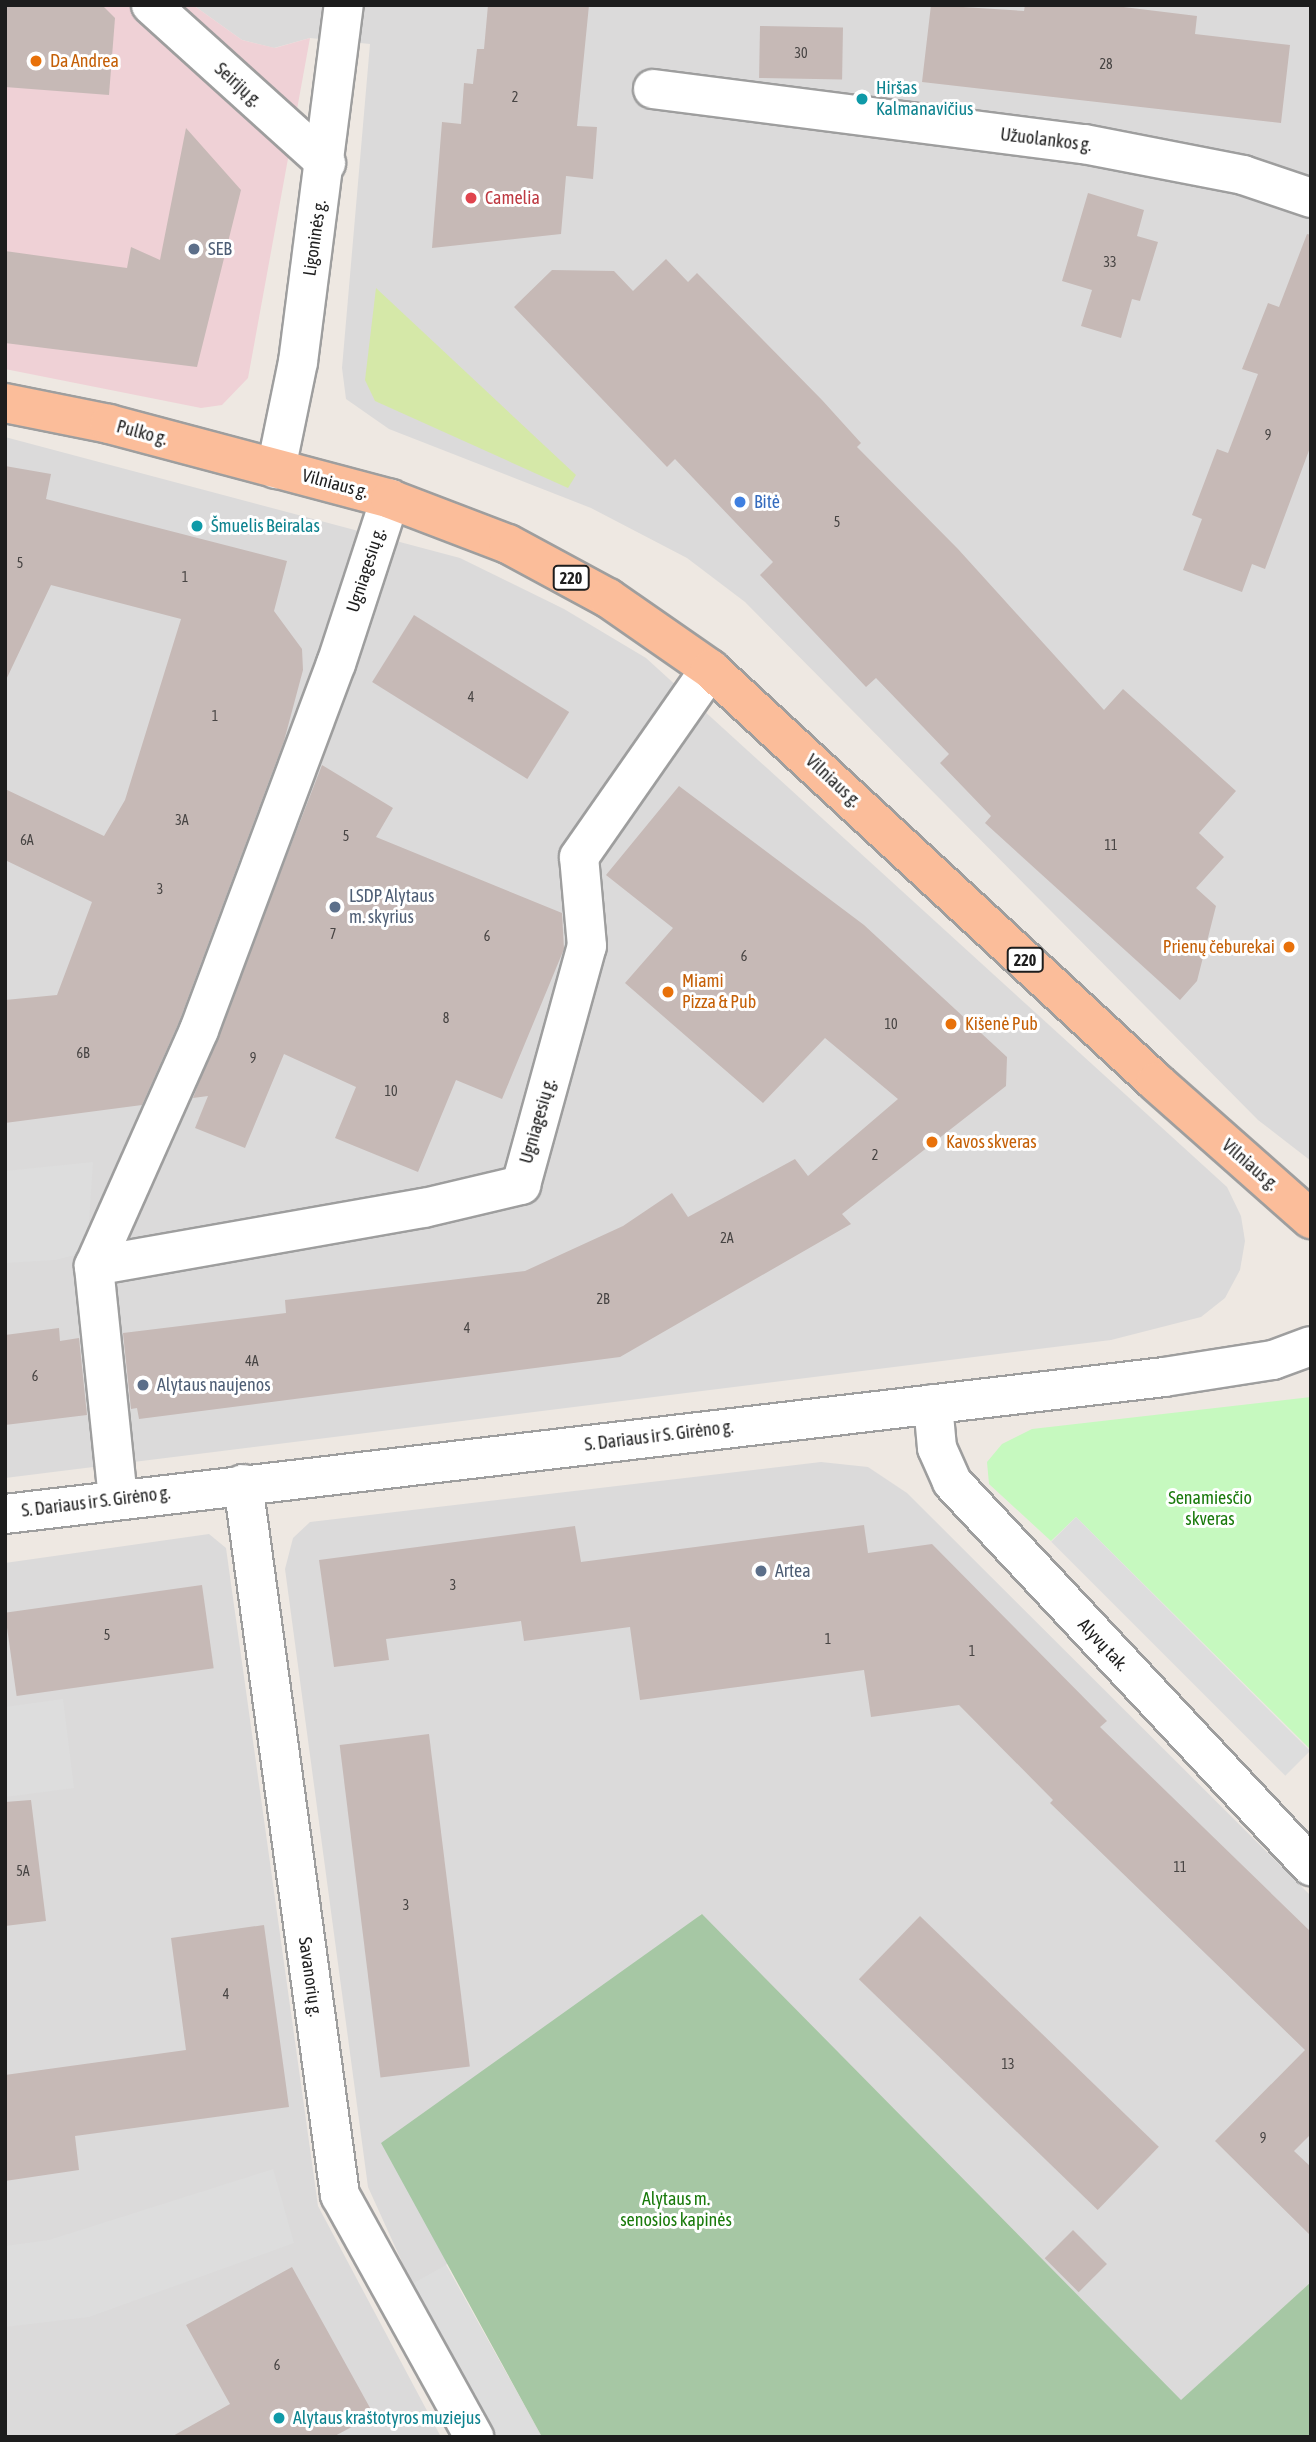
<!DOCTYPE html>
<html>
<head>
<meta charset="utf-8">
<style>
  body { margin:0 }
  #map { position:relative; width:1316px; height:2442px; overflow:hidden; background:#eee8e2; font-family:"Asap Condensed",sans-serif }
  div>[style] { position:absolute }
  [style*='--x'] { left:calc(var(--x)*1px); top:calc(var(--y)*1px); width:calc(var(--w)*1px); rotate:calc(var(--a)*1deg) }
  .residential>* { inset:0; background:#dbdada }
  .commercial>* { inset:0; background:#efd1d6 }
  .grass>* { inset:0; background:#d5e8a8 }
  .cemetery>* { inset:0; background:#a6c7a4 }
  .park>* { inset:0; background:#c6f9bf }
  .parking>* { inset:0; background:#ddd; transform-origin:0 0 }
  .building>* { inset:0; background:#c6b9b6; transform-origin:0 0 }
  .roads { filter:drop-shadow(2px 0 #9e9e9e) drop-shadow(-2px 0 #9e9e9e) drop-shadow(0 2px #9e9e9e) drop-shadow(0 -2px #9e9e9e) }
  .minor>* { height:38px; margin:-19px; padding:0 19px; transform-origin:19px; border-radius:19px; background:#fff }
  .major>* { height:38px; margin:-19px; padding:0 19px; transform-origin:19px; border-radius:19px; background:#fbbd9a }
  .dots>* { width:19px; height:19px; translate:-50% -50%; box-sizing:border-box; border:4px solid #fff; border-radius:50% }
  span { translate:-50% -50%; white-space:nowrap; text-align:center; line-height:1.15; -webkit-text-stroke:6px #fff; paint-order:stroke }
  .number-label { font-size:14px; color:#474443 }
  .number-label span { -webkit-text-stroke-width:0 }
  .shield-label span { padding:2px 5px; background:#fff; border:2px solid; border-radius:5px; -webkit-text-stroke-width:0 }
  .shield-label { font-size:16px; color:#1d1d1d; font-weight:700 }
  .food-label { font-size:18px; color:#c56008 }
  .left { translate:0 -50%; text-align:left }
  .right { translate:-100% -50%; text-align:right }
  .street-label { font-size:18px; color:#1d1d1d }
  .culture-label { font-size:18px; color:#0d838f }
  .health-label { font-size:18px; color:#be3a42 }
  .service-label { font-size:18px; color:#4e5e75 }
  .shop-label { font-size:18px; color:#366cbe }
  .park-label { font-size:18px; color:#1a7a0c }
  .frame { position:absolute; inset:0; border:7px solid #1d1d1d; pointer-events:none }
</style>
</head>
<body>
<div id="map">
  <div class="residential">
    <i style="clip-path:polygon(193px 5px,1311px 5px,1311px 1161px,1258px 1120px,745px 602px,687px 558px,591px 508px,389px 429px,346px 399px,342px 368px,370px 44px,310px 38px,274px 48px,242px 40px)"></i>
    <i style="clip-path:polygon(5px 437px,460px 558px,564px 609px,646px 658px,1227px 1187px,1241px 1216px,1245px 1241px,1240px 1270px,1225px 1298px,1201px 1317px,1111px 1340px,5px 1478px)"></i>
    <i style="clip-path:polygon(821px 1462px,868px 1467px,907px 1493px,1311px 1896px,1311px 2282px,1181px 2401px,701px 1914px,446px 2265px,542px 2437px,498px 2437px,412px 2284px,368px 2187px,285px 1569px,293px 1538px,310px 1522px)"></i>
    <i style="clip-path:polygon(209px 1534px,226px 1548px,318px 2206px,441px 2437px,5px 2437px,5px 1563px)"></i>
  </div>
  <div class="commercial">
    <i style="clip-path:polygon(5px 5px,193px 5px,242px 40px,275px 48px,310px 38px,248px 378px,222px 405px,201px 408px,5px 369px)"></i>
  </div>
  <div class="grass">
    <i style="clip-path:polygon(376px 288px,576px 475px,568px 488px,375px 401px,365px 380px)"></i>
  </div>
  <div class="cemetery">
    <i style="clip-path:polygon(702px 1914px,1181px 2400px,1311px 2282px,1311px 2437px,542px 2437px,381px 2143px)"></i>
  </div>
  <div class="park">
    <i style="clip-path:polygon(1311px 1397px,1311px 1750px,1076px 1517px,1051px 1541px,989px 1484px,987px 1462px,1002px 1444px,1032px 1429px)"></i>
  </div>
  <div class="parking">
    <i style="clip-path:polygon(93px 1162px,87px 1252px,55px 1260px,5px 1263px,5px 1171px)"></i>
    <i style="left:1076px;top:1517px;width:331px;height:35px;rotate:45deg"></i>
    <i style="clip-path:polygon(63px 1699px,74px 1788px,5px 1797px,5px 1707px)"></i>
    <i style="clip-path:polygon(273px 2169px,294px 2243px,89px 2317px,5px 2327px,5px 2246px,49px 2240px)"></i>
    <i style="left:446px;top:2265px;width:197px;height:39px;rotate:61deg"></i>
  </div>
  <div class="building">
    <i style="clip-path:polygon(5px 5px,102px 5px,115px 18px,109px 95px,5px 87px)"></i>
    <i style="clip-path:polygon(488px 5px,589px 5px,577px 126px,597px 127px,593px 179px,566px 176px,561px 234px,432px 248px,442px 122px,461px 124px,464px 83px,473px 84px,477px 49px,484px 49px)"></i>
    <i style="clip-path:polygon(931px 5px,1024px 11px,1025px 5px,1107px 5px,1197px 16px,1195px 34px,1290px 45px,1281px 123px,922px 82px)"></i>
    <i style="left:760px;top:26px;width:83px;height:52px;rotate:1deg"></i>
    <i style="clip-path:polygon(186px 128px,241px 190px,197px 367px,5px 343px,5px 251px,127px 268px,131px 247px,160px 260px)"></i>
    <i style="clip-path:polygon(1088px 193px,1144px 210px,1137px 236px,1158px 242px,1140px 301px,1132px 299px,1121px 338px,1081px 326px,1092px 290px,1062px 281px)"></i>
    <i style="clip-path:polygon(1307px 234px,1311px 235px,1311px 445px,1265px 569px,1252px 564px,1242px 592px,1183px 570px,1202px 519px,1192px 515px,1217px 449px,1228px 453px,1258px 374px,1242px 369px,1268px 303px,1279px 307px)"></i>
    <i style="clip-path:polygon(666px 259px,688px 282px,697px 273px,822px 400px,861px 443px,857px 447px,958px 549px,1104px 710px,1123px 689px,1236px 791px,1199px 833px,1224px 857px,1196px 888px,1216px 906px,1197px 981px,1180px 1000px,985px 823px,991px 816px,940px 763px,949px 754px,876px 678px,866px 687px,760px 575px,773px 562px,675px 459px,667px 467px,514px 307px,552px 270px,614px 271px,633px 291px)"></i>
    <i style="clip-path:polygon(5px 466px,51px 474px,46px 499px,287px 561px,274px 611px,302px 649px,303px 670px,284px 741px,179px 1022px,142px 1105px,5px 1123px,5px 1000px,57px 995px,92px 902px,5px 860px,5px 789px,104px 836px,125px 800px,181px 619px,51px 585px,5px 682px)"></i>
    <i style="left:414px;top:615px;width:183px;height:79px;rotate:32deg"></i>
    <i style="clip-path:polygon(322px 765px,393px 808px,376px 837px,562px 913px,564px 949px,502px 1099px,456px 1080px,418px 1172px,335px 1138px,356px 1087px,284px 1054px,245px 1148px,195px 1128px,208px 1096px,193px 1098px)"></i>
    <i style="clip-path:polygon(679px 786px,864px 925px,1007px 1057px,1006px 1086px,842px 1214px,851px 1224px,620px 1357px,139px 1419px,137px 1408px,131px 1409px,123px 1333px,286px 1313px,285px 1300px,525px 1271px,623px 1226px,672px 1193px,688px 1217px,795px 1159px,808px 1176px,898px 1099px,825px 1038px,763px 1103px,625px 983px,673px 928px,606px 875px)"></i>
    <i style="clip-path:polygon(59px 1328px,60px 1341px,79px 1338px,87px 1415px,5px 1425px,5px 1335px)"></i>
    <i style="clip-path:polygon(864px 1525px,868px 1553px,932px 1544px,1107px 1721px,1100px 1727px,1311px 1932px,1311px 2134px,1294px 2151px,1311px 2167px,1311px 2236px,1215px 2141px,1305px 2050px,1050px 1803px,1053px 1800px,959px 1705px,871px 1717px,864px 1670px,640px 1700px,630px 1627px,524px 1641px,521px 1621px,386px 1639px,389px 1660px,334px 1667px,319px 1560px,575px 1526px,581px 1562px)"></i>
    <i style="left:202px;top:1585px;width:84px;height:199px;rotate:82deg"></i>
    <i style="left:429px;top:1734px;width:335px;height:90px;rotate:83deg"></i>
    <i style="clip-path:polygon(31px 1800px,46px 1921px,5px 1926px,5px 1802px)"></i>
    <i style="left:920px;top:1916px;width:332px;height:88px;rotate:44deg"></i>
    <i style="clip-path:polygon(264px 1925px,289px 2107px,75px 2136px,79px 2170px,5px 2181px,5px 2075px,186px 2050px,171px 1938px)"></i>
    <i style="left:1073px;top:2230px;width:48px;height:40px;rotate:45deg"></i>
    <i style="clip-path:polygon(292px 2267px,374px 2415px,333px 2437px,171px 2437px,230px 2404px,186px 2325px)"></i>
  </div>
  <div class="roads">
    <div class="minor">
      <i style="--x:151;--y:5;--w:236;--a:42.1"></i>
      <i style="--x:653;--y:89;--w:434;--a:7.3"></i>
      <i style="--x:1084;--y:144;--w:162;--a:11"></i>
      <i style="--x:1243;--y:175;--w:72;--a:18.7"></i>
      <i style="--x:276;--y:469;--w:109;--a:-78.4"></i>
      <i style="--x:298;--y:362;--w:360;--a:-82.7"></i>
      <i style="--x:94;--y:1266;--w:258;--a:-66"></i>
      <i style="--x:199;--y:1030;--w:391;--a:-69.5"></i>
      <i style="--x:336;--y:664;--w:174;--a:-71.9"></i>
      <i style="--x:933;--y:1404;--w:44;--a:84.8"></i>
      <i style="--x:937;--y:1448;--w:37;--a:66"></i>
      <i style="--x:952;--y:1482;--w:526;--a:46.93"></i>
      <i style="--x:243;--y:1484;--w:718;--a:82.23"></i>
      <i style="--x:340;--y:2195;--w:277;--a:61"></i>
      <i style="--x:118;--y:1499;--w:234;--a:-95.9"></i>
      <i style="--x:94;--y:1266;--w:335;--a:-10"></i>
      <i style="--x:424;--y:1208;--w:100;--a:-13.3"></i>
      <i style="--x:521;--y:1185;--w:248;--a:-74.6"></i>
      <i style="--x:587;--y:946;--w:89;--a:-95.1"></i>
      <i style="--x:579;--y:857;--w:229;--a:-55.1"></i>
      <i style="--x:5;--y:1514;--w:1167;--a:-6.74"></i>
      <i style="--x:1164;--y:1377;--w:110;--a:-8.9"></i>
      <i style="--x:1273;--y:1360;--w:40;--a:-20.2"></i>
    </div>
    <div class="major">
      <i style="--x:5;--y:403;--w:106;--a:11.4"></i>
      <i style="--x:109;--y:424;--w:291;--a:14.9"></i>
      <i style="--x:390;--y:499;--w:126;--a:20.9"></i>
      <i style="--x:508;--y:544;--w:114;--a:28.4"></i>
      <i style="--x:608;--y:598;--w:124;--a:34.8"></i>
      <i style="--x:710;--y:669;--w:608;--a:42.8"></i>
      <i style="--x:1156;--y:1082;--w:207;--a:41.5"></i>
    </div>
  </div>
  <div class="dots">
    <i style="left:36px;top:61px;background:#e8710a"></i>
    <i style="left:862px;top:99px;background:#0f9aa8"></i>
    <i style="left:471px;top:198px;background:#e0444e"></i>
    <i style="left:194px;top:249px;background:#5c6f8a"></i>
    <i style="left:740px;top:502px;background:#3f7fe0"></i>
    <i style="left:197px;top:526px;background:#0f9aa8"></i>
    <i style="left:335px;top:907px;background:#5c6f8a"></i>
    <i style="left:1289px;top:947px;background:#e8710a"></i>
    <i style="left:668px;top:992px;background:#e8710a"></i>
    <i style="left:951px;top:1024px;background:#e8710a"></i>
    <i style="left:932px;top:1142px;background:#e8710a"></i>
    <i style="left:143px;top:1385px;background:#5c6f8a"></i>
    <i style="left:761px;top:1571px;background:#5c6f8a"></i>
    <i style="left:279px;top:2418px;background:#0f9aa8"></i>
  </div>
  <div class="number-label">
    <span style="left:801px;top:53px">30</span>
    <span style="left:1106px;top:64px">28</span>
    <span style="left:515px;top:97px">2</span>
    <span style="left:1110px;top:262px">33</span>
    <span style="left:1268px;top:435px">9</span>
    <span style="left:837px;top:522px">5</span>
    <span style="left:20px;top:563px">5</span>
    <span style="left:185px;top:577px">1</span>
    <span style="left:471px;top:697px">4</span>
    <span style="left:215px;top:716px">1</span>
    <span style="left:182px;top:820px">3A</span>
    <span style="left:346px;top:836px">5</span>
    <span style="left:27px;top:840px">6A</span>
    <span style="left:1111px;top:845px">11</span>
    <span style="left:160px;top:889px">3</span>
    <span style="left:333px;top:934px">7</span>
    <span style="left:487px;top:936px">6</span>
    <span style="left:744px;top:956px">6</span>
    <span style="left:446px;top:1018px">8</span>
    <span style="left:891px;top:1024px">10</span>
    <span style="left:83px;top:1053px">6B</span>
    <span style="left:253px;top:1058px">9</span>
    <span style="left:391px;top:1091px">10</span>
    <span style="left:875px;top:1155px">2</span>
    <span style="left:727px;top:1238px">2A</span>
    <span style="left:603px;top:1299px">2B</span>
    <span style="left:467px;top:1328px">4</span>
    <span style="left:252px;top:1361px">4A</span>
    <span style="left:35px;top:1376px">6</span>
    <span style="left:453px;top:1585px">3</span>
    <span style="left:107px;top:1635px">5</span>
    <span style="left:828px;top:1639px">1</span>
    <span style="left:972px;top:1651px">1</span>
    <span style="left:1180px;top:1867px">11</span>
    <span style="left:23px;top:1871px">5A</span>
    <span style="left:406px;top:1905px">3</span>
    <span style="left:226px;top:1994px">4</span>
    <span style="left:1008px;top:2064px">13</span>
    <span style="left:1263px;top:2138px">9</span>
    <span style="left:277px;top:2365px">6</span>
  </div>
  <div class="shield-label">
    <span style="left:571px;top:578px">220</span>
    <span style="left:1025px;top:960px">220</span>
  </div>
  <div class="food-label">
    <span class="left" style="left:50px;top:61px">Da Andrea</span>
    <span class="right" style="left:1275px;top:947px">Prienų čeburekai</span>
    <span class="left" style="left:682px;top:992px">Miami<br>Pizza &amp; Pub</span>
    <span class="left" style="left:965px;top:1024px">Kišenė Pub</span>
    <span class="left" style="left:946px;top:1142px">Kavos skveras</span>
  </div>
  <div class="street-label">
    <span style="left:238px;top:85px;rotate:42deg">Seirijų g.</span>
    <span style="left:1046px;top:140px;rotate:7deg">Užuolankos g.</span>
    <span style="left:315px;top:238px;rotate:-82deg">Ligoninės g.</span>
    <span style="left:142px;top:433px;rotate:15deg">Pulko g.</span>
    <span style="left:335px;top:484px;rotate:15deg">Vilniaus g.</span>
    <span style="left:366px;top:570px;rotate:-72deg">Ugniagesių g.</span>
    <span style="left:833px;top:781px;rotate:43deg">Vilniaus g.</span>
    <span style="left:538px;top:1121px;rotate:-74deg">Ugniagesių g.</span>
    <span style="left:1250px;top:1165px;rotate:41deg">Vilniaus g.</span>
    <span style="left:659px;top:1436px;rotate:-7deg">S. Dariaus ir S. Girėno g.</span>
    <span style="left:96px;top:1502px;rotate:-7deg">S. Dariaus ir S. Girėno g.</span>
    <span style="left:1103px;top:1645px;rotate:47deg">Alyvų tak.</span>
    <span style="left:310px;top:1977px;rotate:82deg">Savanorių g.</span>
  </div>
  <div class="culture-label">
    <span class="left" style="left:876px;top:99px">Hiršas<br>Kalmanavičius</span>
    <span class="left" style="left:211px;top:526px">Šmuelis Beiralas</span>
    <span class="left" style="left:293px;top:2418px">Alytaus kraštotyros muziejus</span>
  </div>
  <div class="health-label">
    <span class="left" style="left:485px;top:198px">Camelia</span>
  </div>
  <div class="service-label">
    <span class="left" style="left:208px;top:249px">SEB</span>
    <span class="left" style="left:349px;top:907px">LSDP Alytaus<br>m. skyrius</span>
    <span class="left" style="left:157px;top:1385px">Alytaus naujenos</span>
    <span class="left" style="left:775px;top:1571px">Artea</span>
  </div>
  <div class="shop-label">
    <span class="left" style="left:754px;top:502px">Bitė</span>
  </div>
  <div class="park-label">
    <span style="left:1210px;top:1509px">Senamiesčio<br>skveras</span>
    <span style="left:676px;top:2210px">Alytaus m.<br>senosios kapinės</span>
  </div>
  <div class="frame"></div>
</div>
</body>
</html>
